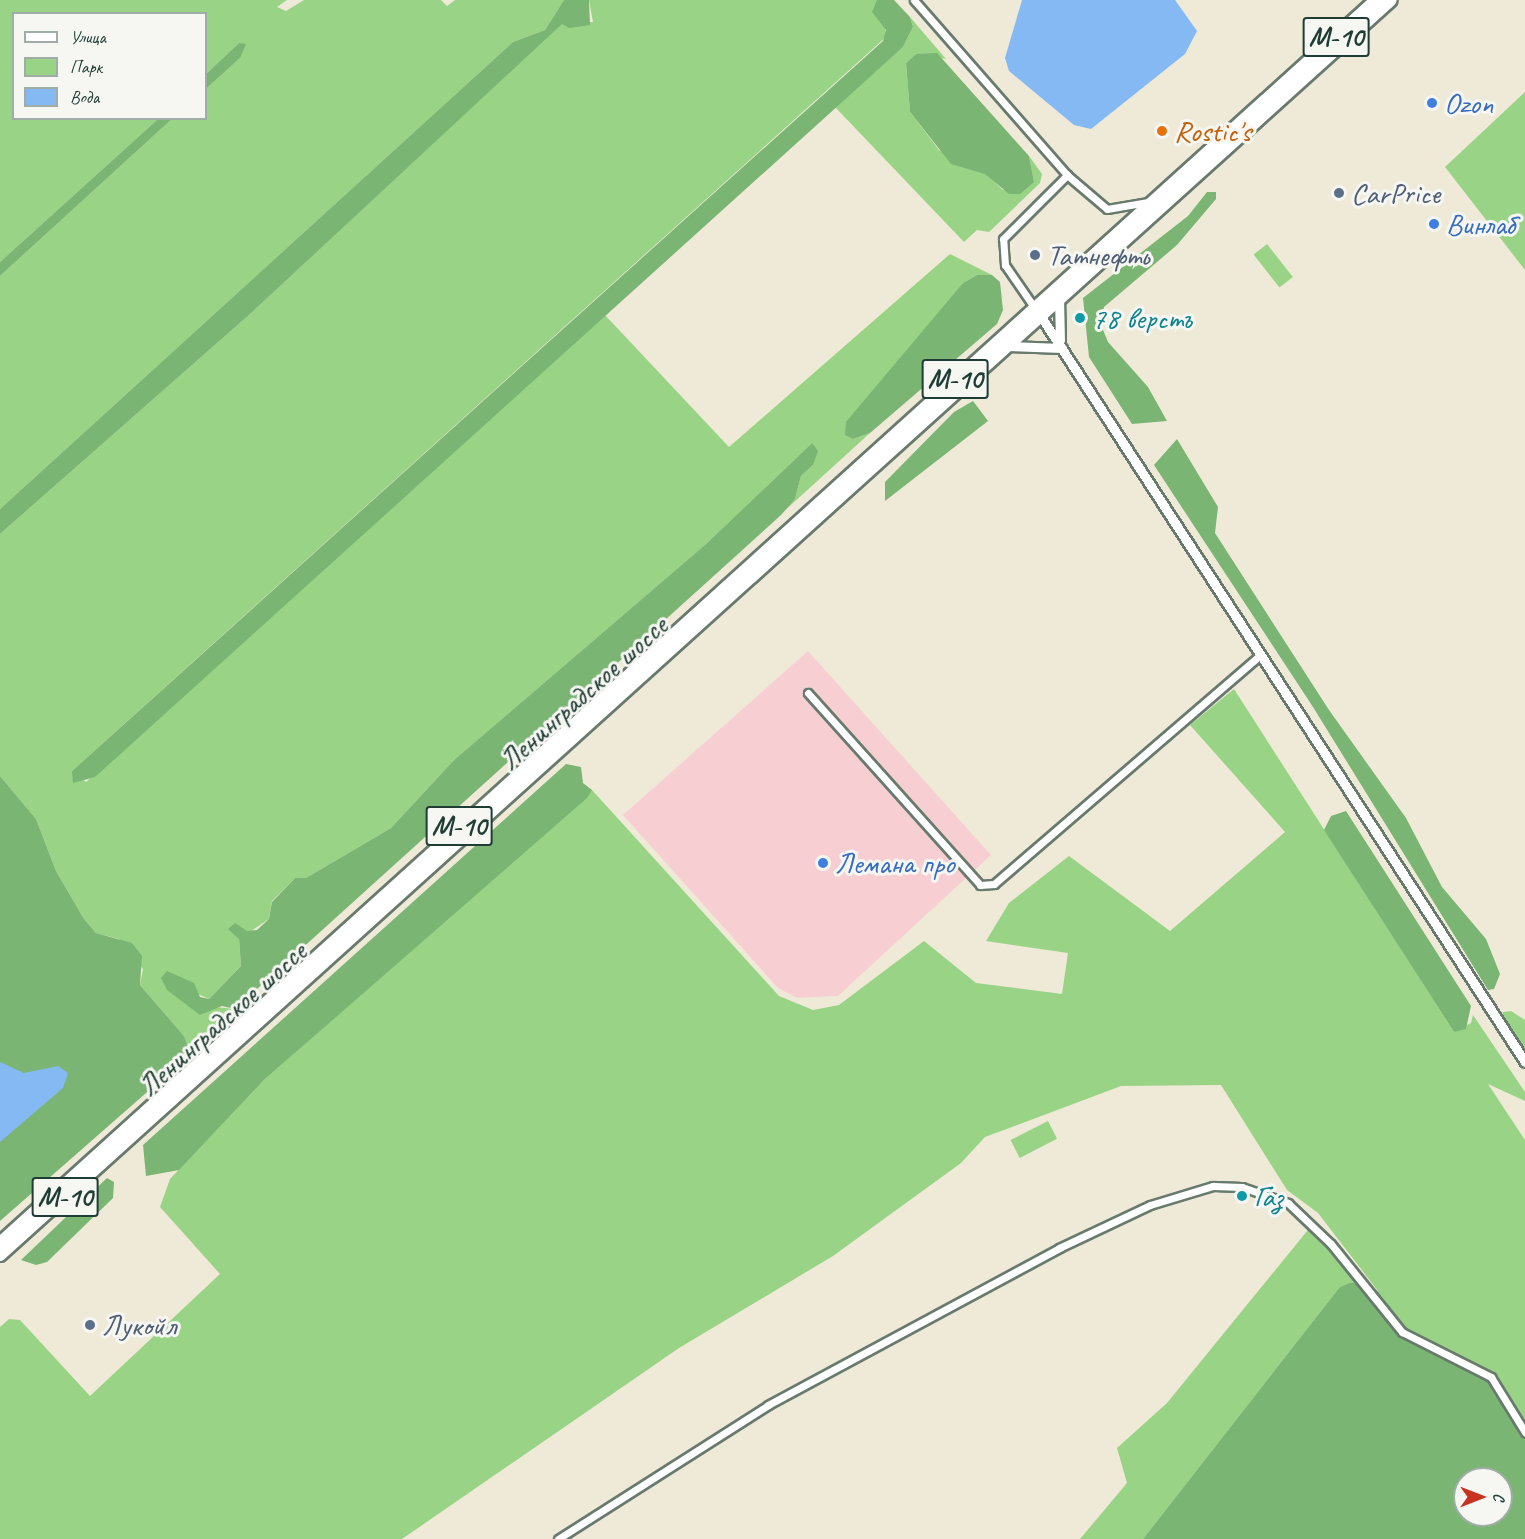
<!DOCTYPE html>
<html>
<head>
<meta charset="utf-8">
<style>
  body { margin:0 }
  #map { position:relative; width:1525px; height:1539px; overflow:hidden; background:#efead7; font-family:Caveat,sans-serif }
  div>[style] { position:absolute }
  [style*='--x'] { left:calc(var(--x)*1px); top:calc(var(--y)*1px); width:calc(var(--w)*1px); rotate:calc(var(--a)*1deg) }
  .built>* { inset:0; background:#f7cfd2 }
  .green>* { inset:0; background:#99d386; transform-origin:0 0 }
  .forest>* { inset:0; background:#7ab573 }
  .water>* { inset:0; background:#85b9f3 }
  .roads { filter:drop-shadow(2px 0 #687a6d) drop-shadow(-2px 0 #687a6d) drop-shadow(0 2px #687a6d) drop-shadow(0 -2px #687a6d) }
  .minor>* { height:7px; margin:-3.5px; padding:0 3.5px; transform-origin:3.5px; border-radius:3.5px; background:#fff }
  .tertiary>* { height:9px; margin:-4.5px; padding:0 4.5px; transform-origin:4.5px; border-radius:4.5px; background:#fff }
  .trunk>* { height:12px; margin:-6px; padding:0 6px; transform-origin:6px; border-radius:6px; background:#fff }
  .dots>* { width:16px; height:16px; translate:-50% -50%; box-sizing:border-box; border:3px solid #f6f6f2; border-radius:50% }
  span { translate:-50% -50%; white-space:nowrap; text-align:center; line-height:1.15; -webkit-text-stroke:6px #f6f6f2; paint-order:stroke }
  .shield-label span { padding:2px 4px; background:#f6f6f2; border:2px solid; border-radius:4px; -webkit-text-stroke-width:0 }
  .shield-label { font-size:28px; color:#1f3d34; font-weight:700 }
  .shop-label { font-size:30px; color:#366cbe }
  .left { translate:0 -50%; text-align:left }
  .food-label { font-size:30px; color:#c56008 }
  .service-label { font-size:30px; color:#4e5e75 }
  .culture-label { font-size:30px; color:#0d838f }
  .street-label { font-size:30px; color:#1f3d34 }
  .legend { position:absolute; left:12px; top:12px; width:195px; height:108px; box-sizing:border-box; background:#f6f6f2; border:2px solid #a0aca6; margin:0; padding:8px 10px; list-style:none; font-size:18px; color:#1f3d34 }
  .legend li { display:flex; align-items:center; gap:12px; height:30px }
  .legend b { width:30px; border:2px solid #a0aca6 }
  .north { position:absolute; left:1453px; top:1467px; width:60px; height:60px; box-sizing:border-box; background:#f6f6f2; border:2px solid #a0aca6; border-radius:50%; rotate:90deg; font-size:16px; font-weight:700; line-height:24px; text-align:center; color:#1f3d34 }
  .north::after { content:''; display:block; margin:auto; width:21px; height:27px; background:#c8321e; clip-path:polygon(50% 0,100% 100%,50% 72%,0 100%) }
</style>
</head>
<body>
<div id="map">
  <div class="built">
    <i style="clip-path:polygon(808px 651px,991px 855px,838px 996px,797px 998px,778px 988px,623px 815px)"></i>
  </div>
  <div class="green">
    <i style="clip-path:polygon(0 0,287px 0,277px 7px,286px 11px,304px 0,441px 0,447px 6px,455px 0,564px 0,545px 30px,513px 42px,0 509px,0 276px,172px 119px,206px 118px,206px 89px,240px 58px,239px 43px,206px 74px,206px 14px,14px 14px,14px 118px,158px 119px,0 262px)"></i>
    <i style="clip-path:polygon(589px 0,877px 0,887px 36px,72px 771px,86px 782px,604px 314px,729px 447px,950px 254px,992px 275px,977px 275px,963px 283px,853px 439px,870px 433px,781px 514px,795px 499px,801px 476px,813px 465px,812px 443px,706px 544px,454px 760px,391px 828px,306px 878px,295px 878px,272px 901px,269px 919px,239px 939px,241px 966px,209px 999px,161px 978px,215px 1007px,235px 1009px,186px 1058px,184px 1036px,140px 985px,143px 969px,119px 939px,96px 933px,84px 919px,56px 871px,36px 819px,0 776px,0 534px,249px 315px,562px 23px,593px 22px)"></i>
    <i style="clip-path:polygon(910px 17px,946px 59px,916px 54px,906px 63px,910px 112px,939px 150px,986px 174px,1003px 190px,1034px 182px,1029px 156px,1042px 174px,1040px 183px,989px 232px,977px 230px,964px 242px,835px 107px,903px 47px,913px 27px)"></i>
    <i style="clip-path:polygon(1525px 92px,1525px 270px,1445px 167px)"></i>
    <i style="left:1267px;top:244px;width:42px;height:17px;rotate:52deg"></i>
    <i style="clip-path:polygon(1234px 689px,1454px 1032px,1471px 1023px,1473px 1015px,1525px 1092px,1525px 1101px,1488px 1084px,1525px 1140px,1525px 1432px,1426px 1344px,1339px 1288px,1143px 1539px,1080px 1539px,1127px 1483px,1117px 1448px,1167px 1403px,1312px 1225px,1361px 1283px,1378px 1291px,1318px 1213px,1287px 1190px,1221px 1085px,1121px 1086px,985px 1137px,961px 1163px,833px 1256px,679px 1348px,402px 1539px,0 1539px,0 1327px,9px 1319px,20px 1320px,90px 1396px,220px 1274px,160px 1207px,170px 1179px,265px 1079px,592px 790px,779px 996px,813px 1010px,839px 1005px,924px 941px,976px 983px,1062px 994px,1068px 953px,986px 941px,1009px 903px,1069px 856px,1170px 931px,1285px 832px,1190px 725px)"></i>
    <i style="clip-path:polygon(1511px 1011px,1525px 1020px,1525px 1052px,1502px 1017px,1503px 1012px)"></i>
    <i style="left:1048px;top:1121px;width:20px;height:42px;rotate:63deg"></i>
  </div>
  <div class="forest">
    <i style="clip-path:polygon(564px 0,589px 0,590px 25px,569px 28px,562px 24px,249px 315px,0 534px,0 509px,513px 42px,545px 30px)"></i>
    <i style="clip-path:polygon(877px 0,894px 0,910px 17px,913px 27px,903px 47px,95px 777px,73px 783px,72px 771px,883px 41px,886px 30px,872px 12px)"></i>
    <i style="clip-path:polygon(239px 43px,246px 44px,240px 58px,206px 89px,206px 74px)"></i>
    <i style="clip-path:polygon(937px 53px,1029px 156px,1034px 182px,1020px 194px,1009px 194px,985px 174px,951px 164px,910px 112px,906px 63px,916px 54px)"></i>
    <i style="clip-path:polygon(158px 119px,172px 119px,0 276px,0 262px)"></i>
    <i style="clip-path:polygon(1207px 192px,1216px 192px,1216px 199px,1177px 245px,1104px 307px,1101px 325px,1108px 342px,1148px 387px,1167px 421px,1132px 424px,1089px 357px,1083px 298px,1188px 216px)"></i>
    <i style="clip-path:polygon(977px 275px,992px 275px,1000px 282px,1003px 310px,997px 324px,870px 433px,853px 439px,845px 435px,846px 422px,963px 283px)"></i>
    <i style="clip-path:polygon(973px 401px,988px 421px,885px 501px,885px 482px,954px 412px)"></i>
    <i style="clip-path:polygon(1177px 439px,1218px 507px,1215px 533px,1329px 710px,1406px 818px,1442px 887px,1486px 939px,1500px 974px,1494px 989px,1488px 990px,1313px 707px,1154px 465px)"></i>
    <i style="clip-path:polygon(812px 443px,818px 451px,813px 465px,801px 476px,795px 499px,781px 515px,235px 1009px,222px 1006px,200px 1015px,167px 990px,161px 978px,167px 971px,194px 983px,200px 997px,209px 999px,241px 966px,239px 939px,228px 929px,235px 923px,247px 931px,257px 930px,269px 919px,272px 902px,295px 878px,306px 878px,391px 828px,454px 760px,706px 544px)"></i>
    <i style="clip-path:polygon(566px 764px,581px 767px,583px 783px,592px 790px,587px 798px,265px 1079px,179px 1170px,146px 1176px,143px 1145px)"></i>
    <i style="clip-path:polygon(0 776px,36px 819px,56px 871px,84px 919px,96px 933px,132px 943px,142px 956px,140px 985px,184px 1036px,188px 1048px,186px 1058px,0 1221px)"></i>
    <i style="clip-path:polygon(1346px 811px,1471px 1006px,1466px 1029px,1454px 1032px,1324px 830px,1331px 816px)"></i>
    <i style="clip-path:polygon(107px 1178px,114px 1182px,113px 1198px,47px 1262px,36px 1265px,21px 1260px)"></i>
    <i style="clip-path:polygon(evenodd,1349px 1283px,1361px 1283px,1402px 1332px,1491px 1377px,1525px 1432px,1525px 1539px,1143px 1539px,1339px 1288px,1349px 1283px,1465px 1479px,1501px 1479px,1501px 1515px,1465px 1515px,1465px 1479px)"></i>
  </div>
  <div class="water">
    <i style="clip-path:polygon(1022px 0,1175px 0,1197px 31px,1185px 54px,1091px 129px,1074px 125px,1009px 71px,1005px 58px)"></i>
    <i style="clip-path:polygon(0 1062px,24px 1073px,58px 1066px,68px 1073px,63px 1088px,0 1142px)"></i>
  </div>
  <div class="roads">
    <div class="minor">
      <i style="--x:914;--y:0;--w:232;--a:48.8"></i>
      <i style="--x:1067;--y:175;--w:52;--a:40.4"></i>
      <i style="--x:1107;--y:209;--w:42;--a:-9.7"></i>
      <i style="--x:1034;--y:307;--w:51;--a:-124.6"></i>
      <i style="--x:1005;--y:265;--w:26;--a:-94"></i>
      <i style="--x:1003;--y:239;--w:91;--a:-45"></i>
      <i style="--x:808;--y:693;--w:258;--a:48.1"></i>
      <i style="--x:980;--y:885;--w:14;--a:-4"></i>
      <i style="--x:994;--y:884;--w:350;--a:-40.7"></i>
      <i style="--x:558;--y:1539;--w:249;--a:-32.5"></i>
      <i style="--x:768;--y:1405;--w:331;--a:-28.3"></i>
      <i style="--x:1059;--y:1248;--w:101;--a:-25.3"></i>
      <i style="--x:1150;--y:1205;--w:66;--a:-16.8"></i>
      <i style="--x:1213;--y:1186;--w:29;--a:2"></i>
      <i style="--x:1242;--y:1187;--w:49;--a:19.2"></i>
      <i style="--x:1288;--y:1203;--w:59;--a:43.6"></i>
      <i style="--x:1331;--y:1244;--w:113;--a:51.1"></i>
      <i style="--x:1402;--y:1332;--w:100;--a:26.8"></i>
      <i style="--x:1491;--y:1377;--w:65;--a:58.3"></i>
    </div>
    <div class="tertiary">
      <i style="--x:1059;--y:297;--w:43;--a:88.7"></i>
      <i style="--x:1038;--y:312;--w:894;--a:57"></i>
      <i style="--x:1008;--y:346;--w:54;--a:2.1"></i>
    </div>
    <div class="trunk">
      <i style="--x:0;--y:1243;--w:1854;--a:-42.09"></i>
      <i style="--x:0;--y:1255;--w:1873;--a:-42.06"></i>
    </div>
  </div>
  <div class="dots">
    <i style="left:1432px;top:103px;background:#3f7fe0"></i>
    <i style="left:1162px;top:131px;background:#e8710a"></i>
    <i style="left:1339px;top:193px;background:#5c6f8a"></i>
    <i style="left:1434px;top:224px;background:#3f7fe0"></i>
    <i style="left:1035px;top:255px;background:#5c6f8a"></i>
    <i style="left:1080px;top:318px;background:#0f9aa8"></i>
    <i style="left:823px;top:863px;background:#3f7fe0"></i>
    <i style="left:1242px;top:1196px;background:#0f9aa8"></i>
    <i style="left:90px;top:1325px;background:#5c6f8a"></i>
  </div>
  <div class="shield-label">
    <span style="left:1336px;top:37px">М-10</span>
    <span style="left:955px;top:379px">М-10</span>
    <span style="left:459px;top:826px">М-10</span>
    <span style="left:65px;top:1197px">М-10</span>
  </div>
  <div class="shop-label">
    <span class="left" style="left:1444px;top:103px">Ozon</span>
    <span class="left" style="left:1446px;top:224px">Винлаб</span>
    <span class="left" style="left:835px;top:863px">Лемана про</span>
  </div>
  <div class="food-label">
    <span class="left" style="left:1174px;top:131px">Rostic's</span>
  </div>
  <div class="service-label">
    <span class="left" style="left:1351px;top:193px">CarPrice</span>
    <span class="left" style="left:1047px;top:255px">Татнефть</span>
    <span class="left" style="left:102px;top:1325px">Лукойл</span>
  </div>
  <div class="culture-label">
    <span class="left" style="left:1092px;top:318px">78 верстъ</span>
    <span class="left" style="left:1254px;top:1196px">Газ</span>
  </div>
  <div class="street-label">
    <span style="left:583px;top:693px;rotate:-42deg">Ленинградское шоссе</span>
    <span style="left:222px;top:1019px;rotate:-42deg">Ленинградское шоссе</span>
  </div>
  <ul class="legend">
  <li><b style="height:8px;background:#fff"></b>Улица</li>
  <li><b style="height:16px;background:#99d386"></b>Парк</li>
  <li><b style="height:16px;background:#85b9f3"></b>Вода</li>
  </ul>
  <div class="north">С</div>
</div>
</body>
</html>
